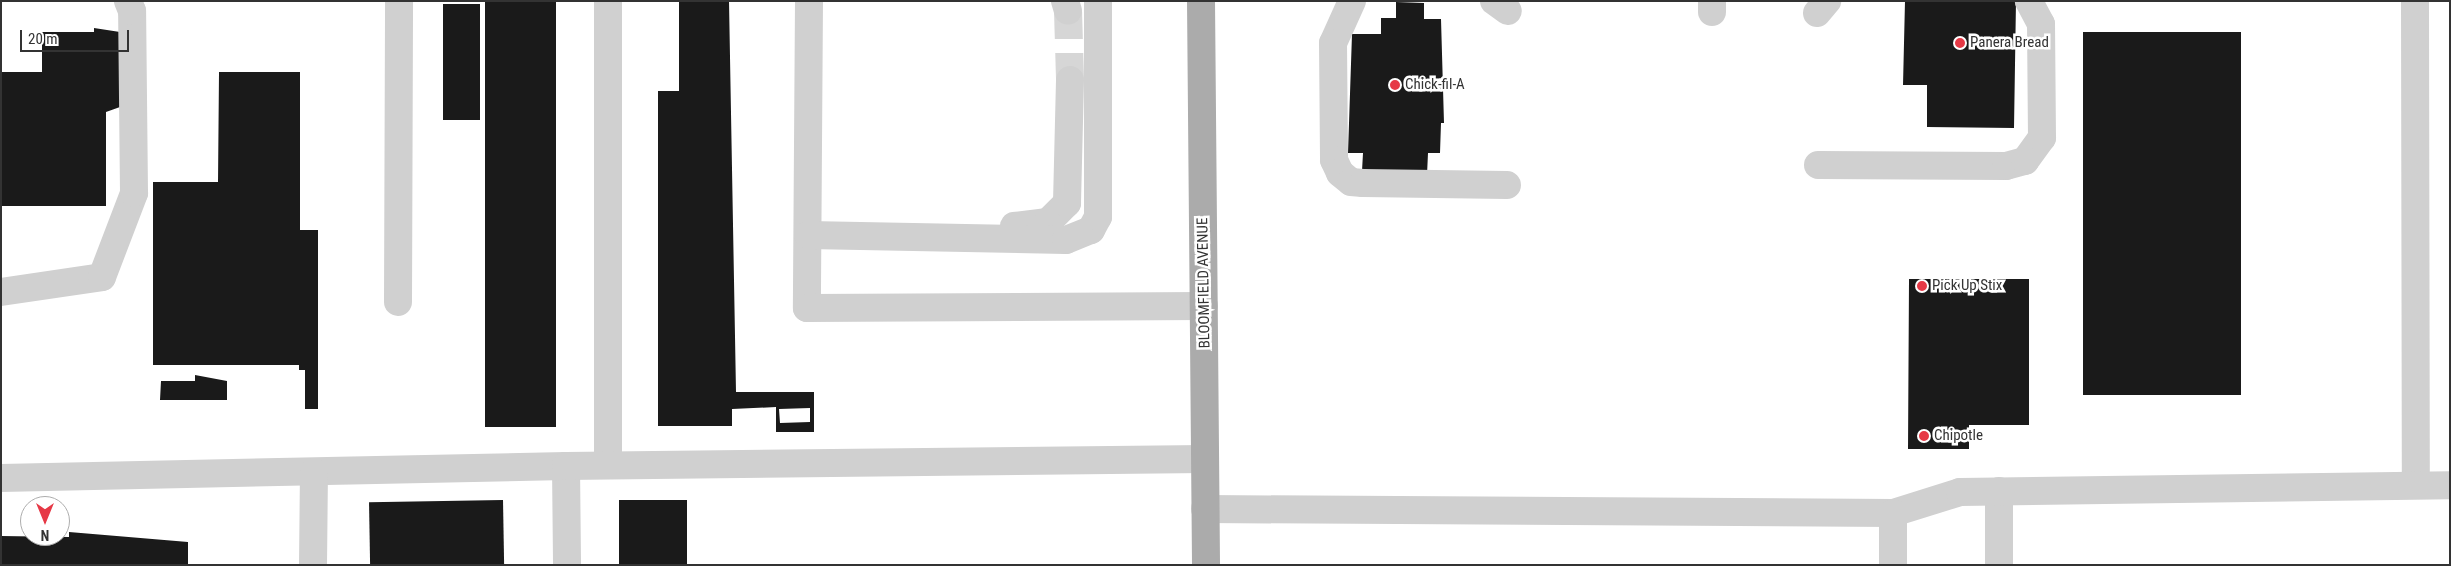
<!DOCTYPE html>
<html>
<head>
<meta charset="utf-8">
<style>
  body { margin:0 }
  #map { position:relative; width:2451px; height:566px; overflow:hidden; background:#fff; font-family:"Roboto Condensed",sans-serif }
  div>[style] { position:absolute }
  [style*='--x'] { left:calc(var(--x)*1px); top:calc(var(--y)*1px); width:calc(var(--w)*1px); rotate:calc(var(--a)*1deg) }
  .building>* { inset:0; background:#1a1a1a; transform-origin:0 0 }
  .minor-tunnel>* { height:28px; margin-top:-14px; transform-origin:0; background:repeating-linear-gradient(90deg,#d6d6d6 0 28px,transparent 0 42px) }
  .minor>* { height:28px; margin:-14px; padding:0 14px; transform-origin:14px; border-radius:14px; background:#d0d0d0 }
  .major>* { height:28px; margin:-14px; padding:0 14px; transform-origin:14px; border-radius:14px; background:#ababab }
  .dots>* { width:14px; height:14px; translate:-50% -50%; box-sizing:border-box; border:2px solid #fff; border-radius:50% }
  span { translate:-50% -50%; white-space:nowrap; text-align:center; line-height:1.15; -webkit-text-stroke:5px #fff; paint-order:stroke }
  .poi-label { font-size:15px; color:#333 }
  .left { translate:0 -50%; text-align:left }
  .street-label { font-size:15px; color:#333 }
  .frame { position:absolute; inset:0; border:2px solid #333; pointer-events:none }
  .north { position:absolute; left:20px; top:496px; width:50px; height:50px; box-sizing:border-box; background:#fff; border:1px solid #adadad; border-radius:50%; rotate:180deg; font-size:14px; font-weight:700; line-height:20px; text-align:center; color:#333 }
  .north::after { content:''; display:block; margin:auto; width:18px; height:22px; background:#e63946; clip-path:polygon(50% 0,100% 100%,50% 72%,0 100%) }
  .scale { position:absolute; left:20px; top:30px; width:109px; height:22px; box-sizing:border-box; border:2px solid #333; border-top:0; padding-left:6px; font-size:15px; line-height:18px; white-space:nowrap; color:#333; -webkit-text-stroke:4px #fff; paint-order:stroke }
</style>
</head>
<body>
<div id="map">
  <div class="building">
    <i style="left:485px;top:1px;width:71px;height:426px"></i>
    <i style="clip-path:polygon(evenodd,679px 1px,729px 1px,736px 392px,814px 392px,814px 432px,776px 432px,776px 407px,732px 409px,732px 426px,658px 426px,658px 91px,679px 91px,679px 1px,810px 408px,810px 422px,780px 423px,779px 409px,810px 408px)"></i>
    <i style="clip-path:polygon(1905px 1px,2016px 1px,2014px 128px,1927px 127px,1927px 85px,1903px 85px)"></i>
    <i style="clip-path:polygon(1396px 2px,1424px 3px,1424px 19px,1441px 19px,1444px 123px,1441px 123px,1440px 153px,1428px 153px,1427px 175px,1362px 171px,1363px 153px,1348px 153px,1352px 34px,1381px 34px,1381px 18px,1396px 18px)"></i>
    <i style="left:443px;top:4px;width:37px;height:116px"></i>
    <i style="clip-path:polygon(94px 28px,120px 32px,120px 107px,106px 112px,106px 206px,1px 206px,1px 72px,42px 72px,42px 32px,94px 32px)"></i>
    <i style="left:2241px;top:32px;width:363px;height:158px;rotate:90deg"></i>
    <i style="clip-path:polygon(219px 72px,300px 72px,300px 230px,318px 230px,318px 409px,305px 409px,305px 370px,299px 370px,299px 365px,153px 365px,153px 182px,218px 182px)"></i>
    <i style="clip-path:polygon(1909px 279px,2029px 279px,2029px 425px,1969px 425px,1969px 449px,1908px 449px)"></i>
    <i style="clip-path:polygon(195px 375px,227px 381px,227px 400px,160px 400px,161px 381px,195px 381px)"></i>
    <i style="left:503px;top:500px;width:65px;height:134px;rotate:89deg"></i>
    <i style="left:619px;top:500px;width:68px;height:65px"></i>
    <i style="clip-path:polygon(69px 532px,188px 542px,188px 565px,1px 565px,1px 536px,69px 537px)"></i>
  </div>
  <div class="minor-tunnel">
    <i style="--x:1068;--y:11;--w:69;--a:88.3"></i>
  </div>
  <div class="minor">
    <i style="--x:608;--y:1;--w:464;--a:90"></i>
    <i style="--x:809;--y:1;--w:307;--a:90.4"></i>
    <i style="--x:807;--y:308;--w:397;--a:-0.3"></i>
    <i style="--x:1065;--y:1;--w:10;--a:73"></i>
    <i style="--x:1352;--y:1;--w:46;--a:114.3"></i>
    <i style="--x:1333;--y:43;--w:117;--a:89.5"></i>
    <i style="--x:1334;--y:160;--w:14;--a:65"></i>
    <i style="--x:1340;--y:173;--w:14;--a:39"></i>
    <i style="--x:1351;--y:182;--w:12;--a:5"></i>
    <i style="--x:1363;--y:183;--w:144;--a:0.8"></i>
    <i style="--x:1494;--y:1;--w:17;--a:36"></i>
    <i style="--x:1712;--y:1;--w:11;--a:90"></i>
    <i style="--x:2415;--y:1;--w:484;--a:89.9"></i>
    <i style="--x:1817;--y:13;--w:16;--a:-50"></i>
    <i style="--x:1818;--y:165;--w:188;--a:0.3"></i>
    <i style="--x:2006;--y:166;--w:20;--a:-15"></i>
    <i style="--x:2025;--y:161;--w:29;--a:-54"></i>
    <i style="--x:2042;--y:138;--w:114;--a:-90.5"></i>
    <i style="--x:2041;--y:24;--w:26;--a:-118"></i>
    <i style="--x:1014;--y:226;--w:34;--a:-7"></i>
    <i style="--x:1048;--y:222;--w:27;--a:-45"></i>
    <i style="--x:1067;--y:203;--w:123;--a:-88.6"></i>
    <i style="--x:808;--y:235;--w:258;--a:1.1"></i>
    <i style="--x:1066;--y:240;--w:27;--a:-22"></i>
    <i style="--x:1091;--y:230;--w:15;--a:-62"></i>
    <i style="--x:1098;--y:217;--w:216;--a:-90"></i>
    <i style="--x:1;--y:292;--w:102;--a:-8.4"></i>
    <i style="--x:102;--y:277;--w:90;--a:-69.1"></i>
    <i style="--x:134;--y:193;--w:182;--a:-90.6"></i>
    <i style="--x:132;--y:11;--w:11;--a:-112"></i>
    <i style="--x:398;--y:302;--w:301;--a:-89.8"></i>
    <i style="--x:566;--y:466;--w:99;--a:89.4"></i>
    <i style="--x:1;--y:478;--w:565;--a:-1.22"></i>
    <i style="--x:566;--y:466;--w:639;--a:-0.63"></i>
    <i style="--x:1999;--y:491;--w:74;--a:90"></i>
    <i style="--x:1205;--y:509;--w:688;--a:0.33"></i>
    <i style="--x:1893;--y:513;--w:70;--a:-17.4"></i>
    <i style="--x:1960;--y:492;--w:490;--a:-0.8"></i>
    <i style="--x:313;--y:565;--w:93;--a:-89.4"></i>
    <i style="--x:1893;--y:565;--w:52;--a:-90"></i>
  </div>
  <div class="major">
    <i style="--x:1201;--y:1;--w:564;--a:89.49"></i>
  </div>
  <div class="dots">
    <i style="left:1960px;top:43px;background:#e63946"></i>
    <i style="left:1395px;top:85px;background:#e63946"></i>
    <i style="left:1922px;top:286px;background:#e63946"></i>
    <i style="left:1924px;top:436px;background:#e63946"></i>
  </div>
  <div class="poi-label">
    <span class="left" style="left:1970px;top:43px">Panera Bread</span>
    <span class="left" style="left:1405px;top:85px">Chick-fil-A</span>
    <span class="left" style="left:1932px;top:286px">Pick Up Stix</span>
    <span class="left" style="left:1934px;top:436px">Chipotle</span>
  </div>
  <div class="street-label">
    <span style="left:1204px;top:283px;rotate:-91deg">BLOOMFIELD AVENUE</span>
  </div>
  <div class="frame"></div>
  <div class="north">N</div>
  <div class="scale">20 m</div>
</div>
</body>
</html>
